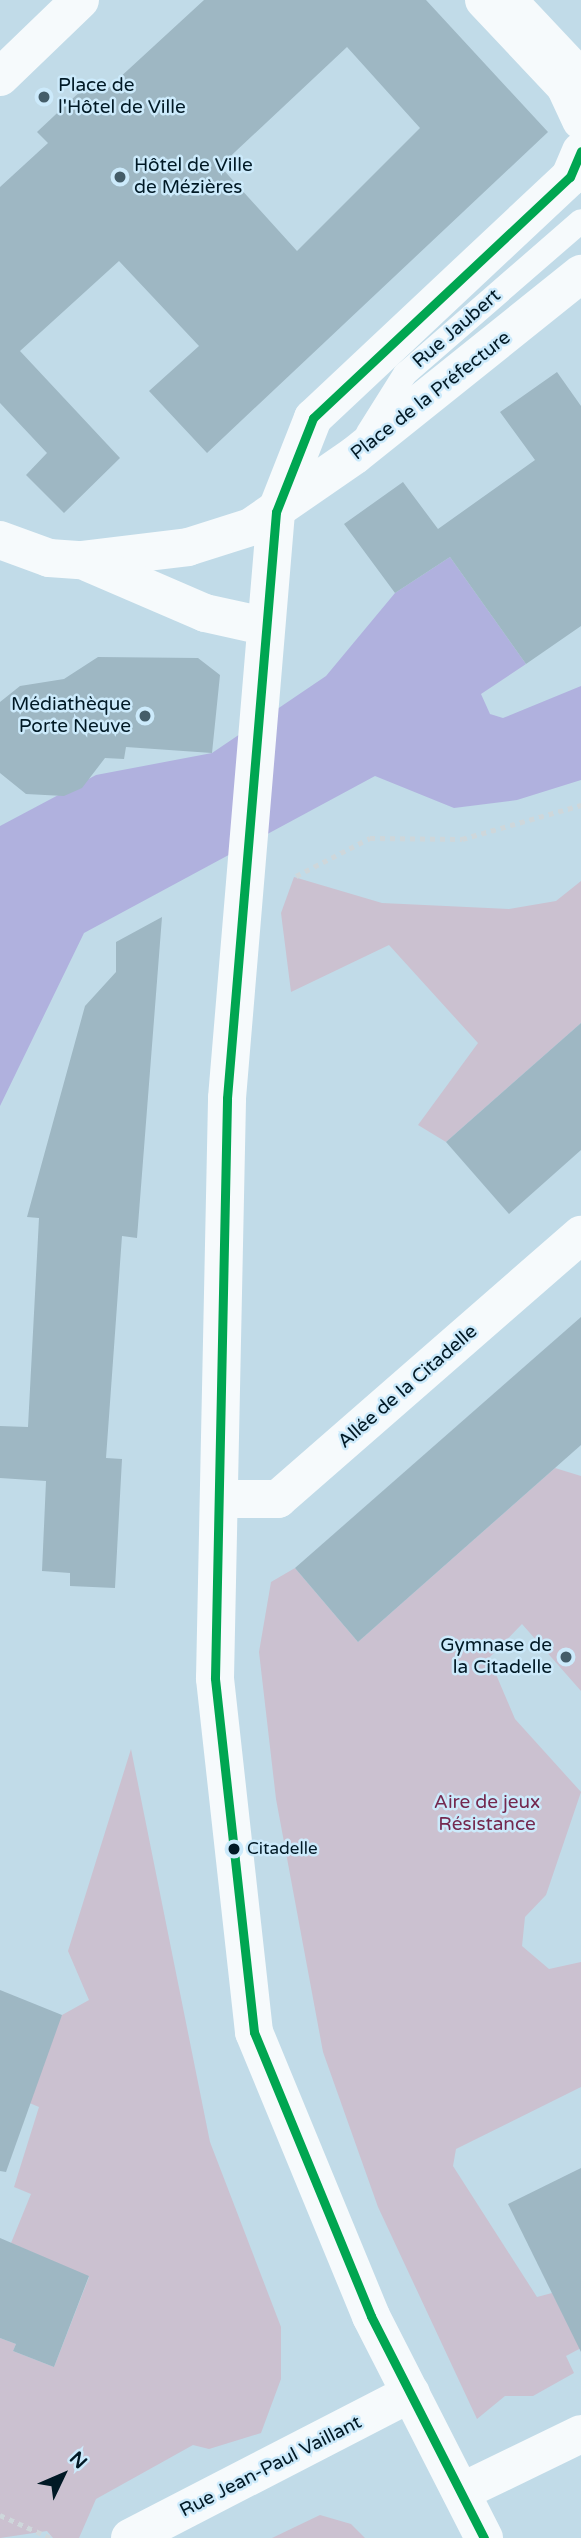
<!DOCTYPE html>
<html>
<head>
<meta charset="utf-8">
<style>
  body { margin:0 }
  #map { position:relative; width:581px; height:2538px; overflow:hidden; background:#c1dbe8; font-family:"Varela Round",sans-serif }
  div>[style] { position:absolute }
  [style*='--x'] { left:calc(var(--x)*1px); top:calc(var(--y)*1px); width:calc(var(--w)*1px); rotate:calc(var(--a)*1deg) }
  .green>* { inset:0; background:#cbc1d0 }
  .water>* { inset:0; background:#b0b1de }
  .building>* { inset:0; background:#9eb7c3 }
  .path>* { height:4.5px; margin-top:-2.25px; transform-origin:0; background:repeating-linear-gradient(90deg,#ced7db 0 5px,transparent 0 10px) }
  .lane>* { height:24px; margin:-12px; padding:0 12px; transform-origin:12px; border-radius:12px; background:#f6fafc }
  .street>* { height:38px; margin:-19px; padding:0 19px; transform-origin:19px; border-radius:19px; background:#f6fafc }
  .secondary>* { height:38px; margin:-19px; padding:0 19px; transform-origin:19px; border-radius:19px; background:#f6fafc }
  .bus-1>* { height:9px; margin:-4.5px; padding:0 4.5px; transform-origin:4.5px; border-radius:4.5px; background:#00a651 }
  .dots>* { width:19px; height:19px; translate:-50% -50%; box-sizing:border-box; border:4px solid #cceafb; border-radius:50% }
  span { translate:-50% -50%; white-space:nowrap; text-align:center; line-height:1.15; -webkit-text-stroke:5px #cceafb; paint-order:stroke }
  .bus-label { font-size:17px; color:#011925 }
  .left { translate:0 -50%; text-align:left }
  .poi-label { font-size:19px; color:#011925 }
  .right { translate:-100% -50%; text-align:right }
  .street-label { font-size:19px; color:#011925 }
  .park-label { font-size:19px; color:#74294f }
  .north { position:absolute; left:28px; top:2440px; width:70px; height:70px; -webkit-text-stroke:5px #cceafb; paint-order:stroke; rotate:46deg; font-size:19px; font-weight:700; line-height:28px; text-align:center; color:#011925 }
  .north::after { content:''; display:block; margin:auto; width:24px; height:32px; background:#011925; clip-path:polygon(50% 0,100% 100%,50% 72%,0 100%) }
</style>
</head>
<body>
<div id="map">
  <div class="green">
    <i style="clip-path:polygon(294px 877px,382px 903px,509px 909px,556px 901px,581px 881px,581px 1023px,446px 1142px,418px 1125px,478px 1043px,389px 945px,291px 992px,281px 913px)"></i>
    <i style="clip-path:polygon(555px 1468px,581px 1476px,581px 1691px,522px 1624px,489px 1658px,515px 1719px,581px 1792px,546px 1895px,525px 1917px,522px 1946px,549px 1969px,581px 1962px,581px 2087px,456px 2149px,453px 2166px,537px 2297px,552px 2293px,581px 2348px,566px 2356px,574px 2373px,533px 2396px,505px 2396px,477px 2419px,378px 2207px,323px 2052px,276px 1799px,259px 1652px,271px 1582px,295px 1568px,358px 1642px)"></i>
    <i style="clip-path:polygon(131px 1749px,210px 2142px,281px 2327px,281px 2379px,261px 2433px,209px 2449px,193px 2445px,96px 2499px,79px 2538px,53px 2538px,47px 2531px,0 2538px,0 2338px,16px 2344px,13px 2351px,54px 2367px,89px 2277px,11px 2243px,31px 2194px,14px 2187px,39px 2107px,20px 2099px,62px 2015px,89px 2000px,68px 1951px)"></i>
    <i style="clip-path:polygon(320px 2515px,351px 2524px,365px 2538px,272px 2538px)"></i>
  </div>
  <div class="water">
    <i style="clip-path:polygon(450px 557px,526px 664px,481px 694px,490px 714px,503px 718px,581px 686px,581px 780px,517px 800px,454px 808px,375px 776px,84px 933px,0 1106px,0 826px,96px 775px,212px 753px,326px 676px,395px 593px)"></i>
  </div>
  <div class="building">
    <i style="clip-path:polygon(evenodd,204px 0,426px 0,548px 132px,207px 453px,149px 391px,199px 346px,119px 261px,20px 351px,120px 458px,64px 513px,26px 475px,47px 453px,0 403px,0 187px,48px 143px,37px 132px,71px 100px,93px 80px,104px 92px,204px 0,347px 47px,420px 128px,297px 251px,220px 166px,347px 47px)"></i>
    <i style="clip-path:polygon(557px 372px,581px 406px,581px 626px,526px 664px,450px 557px,395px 593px,344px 524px,403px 482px,438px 529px,535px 460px,500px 412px)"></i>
    <i style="clip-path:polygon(98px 657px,198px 658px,220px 675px,212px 753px,126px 747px,124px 759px,105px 758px,82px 788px,64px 796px,26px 794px,0 773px,0 702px,20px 686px,64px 679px)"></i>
    <i style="clip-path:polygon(162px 917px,137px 1238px,122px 1236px,106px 1458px,122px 1459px,115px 1588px,70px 1586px,70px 1573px,42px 1571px,46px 1481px,0 1478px,0 1426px,28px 1427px,39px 1218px,27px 1217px,85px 1006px,116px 972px,116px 942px)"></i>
    <i style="clip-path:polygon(581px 1023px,581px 1150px,509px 1214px,446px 1142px)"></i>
    <i style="clip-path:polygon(581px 1317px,581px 1445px,358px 1642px,295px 1568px)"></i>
    <i style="clip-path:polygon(0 1990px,62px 2015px,6px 2172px,0 2171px)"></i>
    <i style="clip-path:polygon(581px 2168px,581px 2352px,508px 2204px)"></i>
    <i style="clip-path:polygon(0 2238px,89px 2276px,54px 2367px,13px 2351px,16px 2344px,0 2338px)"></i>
  </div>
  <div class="path">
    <i style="--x:296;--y:876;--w:83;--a:-27.2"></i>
    <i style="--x:370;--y:838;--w:92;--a:0.6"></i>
    <i style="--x:462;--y:839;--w:124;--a:-15.9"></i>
    <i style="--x:0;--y:2515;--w:56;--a:24.3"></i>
  </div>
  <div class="lane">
    <i style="--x:517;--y:0;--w:93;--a:46.7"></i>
    <i style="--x:368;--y:433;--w:70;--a:-57.9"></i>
    <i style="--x:405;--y:374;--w:233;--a:-41"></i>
  </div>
  <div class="street">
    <i style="--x:0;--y:77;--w:111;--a:-43.9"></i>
    <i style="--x:219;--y:1499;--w:59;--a:0"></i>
    <i style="--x:278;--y:1499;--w:402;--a:-41.1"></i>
    <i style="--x:461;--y:2492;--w:133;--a:-25.8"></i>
    <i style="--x:130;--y:2538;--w:316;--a:-27.3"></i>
  </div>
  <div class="secondary">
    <i style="--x:484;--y:0;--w:118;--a:46.7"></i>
    <i style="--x:565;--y:86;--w:38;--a:65"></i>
    <i style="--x:0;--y:540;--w:52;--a:20.2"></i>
    <i style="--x:49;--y:558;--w:32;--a:4"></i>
    <i style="--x:81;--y:560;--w:108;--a:-6.9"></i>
    <i style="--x:188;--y:547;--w:66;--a:-17.6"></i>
    <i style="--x:251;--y:527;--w:126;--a:-34.7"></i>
    <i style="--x:355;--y:455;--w:290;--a:-38.7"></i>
    <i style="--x:89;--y:563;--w:126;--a:23.3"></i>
    <i style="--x:205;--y:613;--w:60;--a:12.4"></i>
    <i style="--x:484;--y:2538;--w:249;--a:-117"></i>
    <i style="--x:371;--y:2316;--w:307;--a:-112.4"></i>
    <i style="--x:254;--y:2032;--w:356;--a:-96.3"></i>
    <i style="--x:215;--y:1678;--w:580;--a:-88.81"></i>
    <i style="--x:227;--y:1098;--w:588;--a:-85.22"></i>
    <i style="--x:276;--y:512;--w:101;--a:-68.5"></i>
    <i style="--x:313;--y:418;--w:352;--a:-43.2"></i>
    <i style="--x:570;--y:177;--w:28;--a:-67"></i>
  </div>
  <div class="bus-1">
    <i style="--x:484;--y:2538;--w:249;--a:-117"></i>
    <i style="--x:371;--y:2316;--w:307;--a:-112.4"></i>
    <i style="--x:254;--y:2032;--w:356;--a:-96.3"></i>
    <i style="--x:215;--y:1678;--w:580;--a:-88.81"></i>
    <i style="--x:227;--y:1098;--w:588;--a:-85.22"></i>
    <i style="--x:276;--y:512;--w:101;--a:-68.5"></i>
    <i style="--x:313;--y:418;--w:352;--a:-43.2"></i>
    <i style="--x:570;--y:177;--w:28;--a:-67"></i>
  </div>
  <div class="dots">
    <i style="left:44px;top:97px;background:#445d69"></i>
    <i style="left:120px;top:177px;background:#445d69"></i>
    <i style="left:145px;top:716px;background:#445d69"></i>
    <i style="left:566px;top:1657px;background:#445d69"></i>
    <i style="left:234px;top:1849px;background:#011925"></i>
  </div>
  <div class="bus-label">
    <span class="left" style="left:247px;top:1849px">Citadelle</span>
  </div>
  <div class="poi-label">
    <span class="left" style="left:58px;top:97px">Place de<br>l'Hôtel de Ville</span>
    <span class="left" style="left:134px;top:177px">Hôtel de Ville<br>de Mézières</span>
    <span class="right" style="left:131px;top:716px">Médiathèque<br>Porte Neuve</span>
    <span class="right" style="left:552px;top:1657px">Gymnase de<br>la Citadelle</span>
  </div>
  <div class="street-label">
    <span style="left:457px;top:329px;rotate:-41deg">Rue Jaubert</span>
    <span style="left:431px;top:396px;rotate:-38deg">Place de la Préfecture</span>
    <span style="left:408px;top:1387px;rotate:-41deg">Allée de la Citadelle</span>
    <span style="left:271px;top:2467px;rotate:-27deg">Rue Jean-Paul Vaillant</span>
  </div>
  <div class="park-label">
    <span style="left:487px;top:1814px">Aire de jeux<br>Résistance</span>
  </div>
  <div class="north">N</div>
</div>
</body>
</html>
